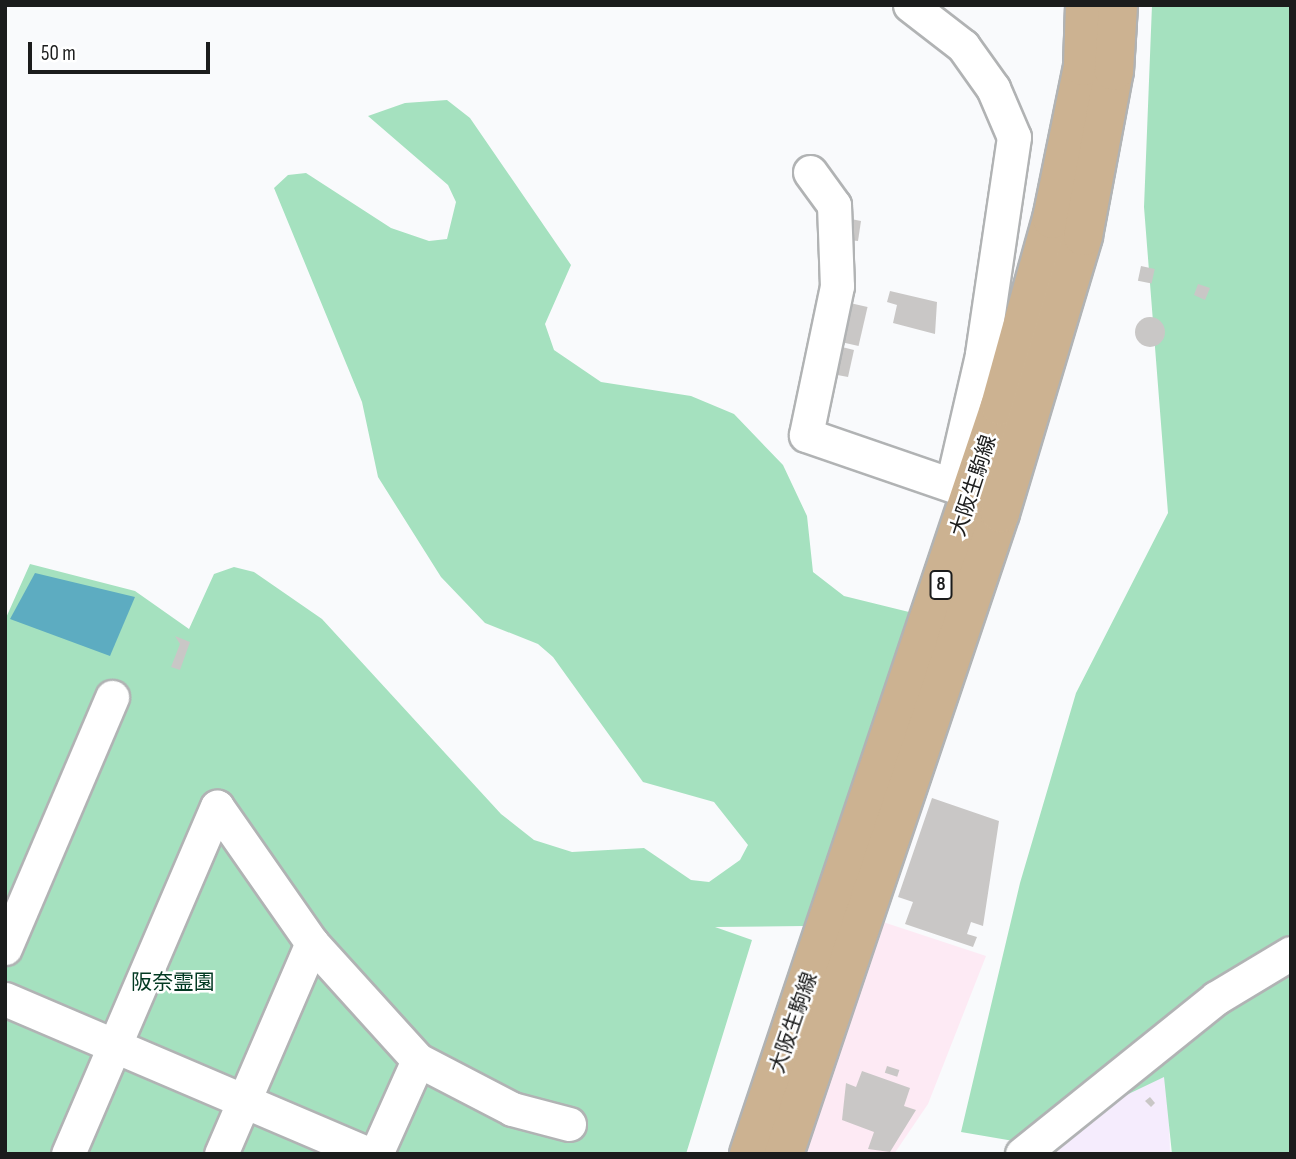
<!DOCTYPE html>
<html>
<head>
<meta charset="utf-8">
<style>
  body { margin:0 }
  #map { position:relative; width:1296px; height:1159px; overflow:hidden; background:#f9fafc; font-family:"Sofia Sans Condensed","Noto Sans JP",sans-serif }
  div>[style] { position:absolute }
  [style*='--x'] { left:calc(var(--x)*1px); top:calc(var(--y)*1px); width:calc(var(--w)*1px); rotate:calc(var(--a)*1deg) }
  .commercial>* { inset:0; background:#fdeaf4 }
  .industrial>* { inset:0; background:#f5ecfd }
  .green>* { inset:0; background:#a5e1bf }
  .water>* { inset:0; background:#5dacc1 }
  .building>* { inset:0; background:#c9c7c6; transform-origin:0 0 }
  .round { border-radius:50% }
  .roads { filter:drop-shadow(2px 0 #b1b3b4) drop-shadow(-2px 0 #b1b3b4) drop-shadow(0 2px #b1b3b4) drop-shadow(0 -2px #b1b3b4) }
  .minor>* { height:33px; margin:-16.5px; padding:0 16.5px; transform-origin:16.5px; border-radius:16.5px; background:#fff }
  .major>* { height:38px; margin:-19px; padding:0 19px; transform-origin:19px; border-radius:19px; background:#ccb291 }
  span { translate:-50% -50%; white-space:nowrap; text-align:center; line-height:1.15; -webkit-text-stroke:5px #fff; paint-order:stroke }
  .shield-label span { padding:2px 5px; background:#fff; border:2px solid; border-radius:5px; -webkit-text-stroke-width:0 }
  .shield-label { font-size:19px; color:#1b1c1c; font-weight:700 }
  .street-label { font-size:21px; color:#1b1c1c }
  .park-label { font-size:21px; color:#023922 }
  .frame { position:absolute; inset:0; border:7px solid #1b1c1c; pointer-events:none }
  .scale { position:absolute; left:28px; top:42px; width:182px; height:32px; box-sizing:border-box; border:4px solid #1b1c1c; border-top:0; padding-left:9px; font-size:21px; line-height:24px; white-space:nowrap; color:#1b1c1c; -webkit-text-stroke:5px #fff; paint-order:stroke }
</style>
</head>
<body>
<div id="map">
  <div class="commercial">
    <i style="clip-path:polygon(880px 921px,986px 956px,928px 1104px,894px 1154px,801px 1154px)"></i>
  </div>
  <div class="industrial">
    <i style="clip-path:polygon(1167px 1055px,1170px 1154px,1045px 1154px)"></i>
  </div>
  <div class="green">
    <i style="clip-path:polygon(1152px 5px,1291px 5px,1291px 1154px,1172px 1154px,1164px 1077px,1026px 1143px,961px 1132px,1020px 883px,1076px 693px,1168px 513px,1144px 207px)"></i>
    <i style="clip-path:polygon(447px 100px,470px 118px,571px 265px,545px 324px,554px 350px,601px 382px,691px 396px,734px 414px,783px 465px,807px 516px,813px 572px,844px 596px,909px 612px,804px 926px,715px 927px,752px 940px,686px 1154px,5px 1154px,5px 620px,30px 564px,135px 591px,189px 629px,214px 574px,234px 567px,254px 572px,322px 619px,501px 814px,534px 840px,572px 852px,644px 848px,691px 880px,709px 882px,740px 860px,748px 845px,714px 802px,643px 782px,553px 657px,538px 644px,485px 623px,441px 577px,378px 477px,362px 402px,274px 188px,288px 175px,306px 173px,391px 228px,429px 241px,447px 239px,456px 202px,448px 185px,368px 116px,405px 103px)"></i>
  </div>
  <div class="water">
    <i style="clip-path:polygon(35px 573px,135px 597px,110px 656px,10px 619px)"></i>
  </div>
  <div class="building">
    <i style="clip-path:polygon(851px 219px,861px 221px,858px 241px,849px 240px)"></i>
    <i style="left:1141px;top:266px;width:14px;height:15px;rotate:12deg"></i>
    <i style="clip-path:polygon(1198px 284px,1210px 288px,1205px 300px,1194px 295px)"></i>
    <i style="clip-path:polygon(890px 291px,937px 302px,935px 334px,893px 323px,897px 305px,887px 302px)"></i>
    <i style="left:850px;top:303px;width:18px;height:40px;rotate:13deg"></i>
    <i class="round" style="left:1135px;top:317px;width:30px;height:30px"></i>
    <i style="clip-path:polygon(842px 347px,854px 350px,848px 377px,832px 374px)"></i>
    <i style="clip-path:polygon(175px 636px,190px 642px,180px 670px,171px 667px,180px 644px)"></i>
    <i style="clip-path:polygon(932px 798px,999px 821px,983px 926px,971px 922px,967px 934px,977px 937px,973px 947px,905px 924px,913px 902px,898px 897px)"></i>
    <i style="left:887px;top:1066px;width:13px;height:7px;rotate:18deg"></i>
    <i style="clip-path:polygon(862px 1071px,910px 1088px,904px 1106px,916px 1110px,890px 1152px,868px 1149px,874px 1132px,842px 1120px,846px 1083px,856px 1087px)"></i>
    <i style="clip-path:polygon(1150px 1097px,1155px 1103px,1151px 1107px,1145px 1101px)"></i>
  </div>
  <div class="roads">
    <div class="minor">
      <i style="--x:910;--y:5;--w:67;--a:37.7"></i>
      <i style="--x:963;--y:46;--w:52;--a:54.5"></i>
      <i style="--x:993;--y:88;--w:53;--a:66.8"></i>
      <i style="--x:1014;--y:137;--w:220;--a:98.4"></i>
      <i style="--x:982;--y:355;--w:133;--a:103"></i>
      <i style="--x:810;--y:172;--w:41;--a:54"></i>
      <i style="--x:834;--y:205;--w:81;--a:87.9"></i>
      <i style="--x:837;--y:286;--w:152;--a:101.8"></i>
      <i style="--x:806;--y:435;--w:176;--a:19"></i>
      <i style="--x:5;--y:948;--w:273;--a:-66.9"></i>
      <i style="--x:5;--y:999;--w:395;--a:23.1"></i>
      <i style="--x:68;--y:1154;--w:378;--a:-66.8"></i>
      <i style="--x:217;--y:807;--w:166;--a:55.1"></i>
      <i style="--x:312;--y:943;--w:158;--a:47.8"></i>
      <i style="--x:418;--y:1060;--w:106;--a:27.5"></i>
      <i style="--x:512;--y:1109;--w:59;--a:14.7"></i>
      <i style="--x:221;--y:1154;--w:230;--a:-66.7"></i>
      <i style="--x:376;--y:1154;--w:103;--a:-65.9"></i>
      <i style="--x:1022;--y:1154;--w:249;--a:-38.8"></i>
      <i style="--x:1216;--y:998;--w:87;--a:-31"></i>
    </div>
    <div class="major">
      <i style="--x:749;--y:1154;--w:789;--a:-71.45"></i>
      <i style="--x:1000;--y:406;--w:194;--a:-74.5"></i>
      <i style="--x:1052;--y:219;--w:156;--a:-78.5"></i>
      <i style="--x:1083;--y:66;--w:61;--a:-88.1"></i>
      <i style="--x:784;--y:1154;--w:676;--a:-71.38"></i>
      <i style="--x:1000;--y:513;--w:289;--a:-73.3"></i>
      <i style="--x:1083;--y:236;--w:168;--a:-79.4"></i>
      <i style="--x:1114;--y:71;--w:66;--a:-86.5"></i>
    </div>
  </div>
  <div class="shield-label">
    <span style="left:941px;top:585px">8</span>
  </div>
  <div class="street-label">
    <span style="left:974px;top:486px;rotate:-72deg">大阪生駒線</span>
    <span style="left:794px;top:1023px;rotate:-71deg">大阪生駒線</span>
  </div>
  <div class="park-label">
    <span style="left:173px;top:983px">阪奈霊園</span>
  </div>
  <div class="frame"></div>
  <div class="scale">50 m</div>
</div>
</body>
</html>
